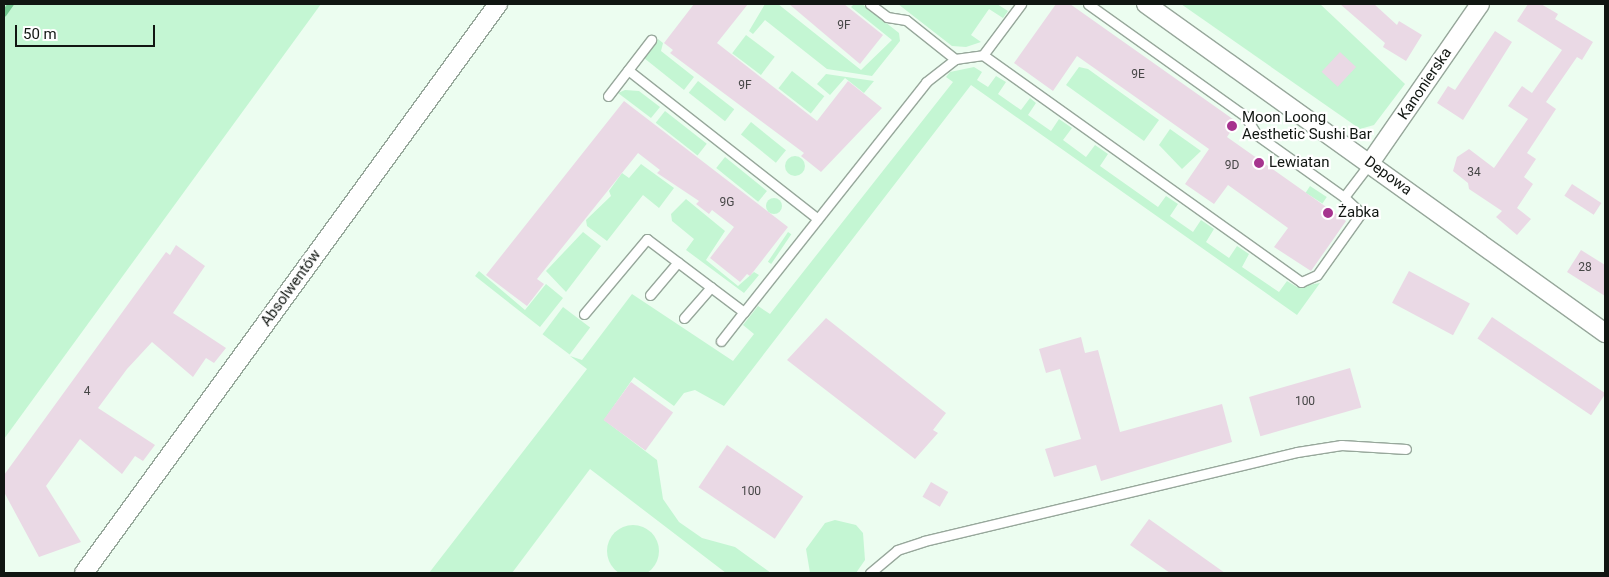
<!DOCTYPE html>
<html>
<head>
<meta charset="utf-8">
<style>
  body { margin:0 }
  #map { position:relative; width:1609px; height:577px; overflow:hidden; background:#ecfdf0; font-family:Roboto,sans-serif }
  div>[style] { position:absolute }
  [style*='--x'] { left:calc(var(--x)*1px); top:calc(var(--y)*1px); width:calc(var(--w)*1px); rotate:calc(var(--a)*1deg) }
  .green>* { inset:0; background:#c4f6d3; transform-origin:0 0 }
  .round { border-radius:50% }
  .stream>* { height:5.5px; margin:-2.75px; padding:0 2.75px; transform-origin:2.75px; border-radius:2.75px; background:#74c891 }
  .building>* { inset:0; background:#ead9e5; transform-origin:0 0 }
  .roads { filter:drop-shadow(1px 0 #97a79b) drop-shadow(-1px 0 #97a79b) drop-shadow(0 1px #97a79b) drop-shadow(0 -1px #97a79b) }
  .lane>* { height:9px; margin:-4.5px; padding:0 4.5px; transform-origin:4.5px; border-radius:4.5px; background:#fff }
  .street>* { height:18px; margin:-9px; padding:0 9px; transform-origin:9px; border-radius:9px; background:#fff }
  .dots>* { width:14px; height:14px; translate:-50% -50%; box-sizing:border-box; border:2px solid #fff; border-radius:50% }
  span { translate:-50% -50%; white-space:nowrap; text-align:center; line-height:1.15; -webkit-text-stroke:4.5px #fff; paint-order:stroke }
  .number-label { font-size:12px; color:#474747 }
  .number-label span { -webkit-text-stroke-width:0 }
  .street-label { font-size:15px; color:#111612 }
  .poi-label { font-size:15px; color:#111612 }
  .left { translate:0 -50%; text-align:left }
  .frame { position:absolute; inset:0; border:5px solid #111612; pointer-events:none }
  .scale { position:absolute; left:15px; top:25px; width:140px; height:22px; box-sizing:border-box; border:2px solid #111612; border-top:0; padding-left:6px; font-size:15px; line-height:18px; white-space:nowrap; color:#111612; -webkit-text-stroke:4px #fff; paint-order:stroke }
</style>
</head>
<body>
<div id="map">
  <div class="green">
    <i style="clip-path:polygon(4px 4px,321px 4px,4px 439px)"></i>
    <i style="clip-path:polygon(765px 4px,778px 4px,861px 70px,892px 40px,851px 7px,854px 4px,862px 4px,899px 33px,900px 41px,872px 76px,827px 69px,765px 20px,753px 34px,749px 31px)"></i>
    <i style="clip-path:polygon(898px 4px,997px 4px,1008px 11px,1003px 18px,989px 9px,971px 35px,981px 42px,966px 47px,952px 46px)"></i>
    <i style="clip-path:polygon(1181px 4px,1320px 4px,1405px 84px,1374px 125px,1360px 129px)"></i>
    <i style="left:746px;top:35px;width:36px;height:23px;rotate:37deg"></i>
    <i style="clip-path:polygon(658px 39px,663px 43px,661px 51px,694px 77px,684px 90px,644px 58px)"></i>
    <i style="clip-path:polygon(974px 67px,982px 72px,977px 80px,988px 87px,996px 76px,1006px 82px,998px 94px,1021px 110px,1030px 98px,1036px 103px,1028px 115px,1051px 131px,1059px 119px,1072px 128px,1063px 140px,1086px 157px,1095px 145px,1108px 154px,1100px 166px,1158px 207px,1166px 196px,1178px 204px,1170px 216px,1193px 232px,1201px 220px,1214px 229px,1206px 242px,1229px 258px,1237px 246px,1249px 254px,1242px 267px,1279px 292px,1287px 281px,1297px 287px,1320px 283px,1297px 315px,971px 85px,724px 406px,695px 390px,684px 393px,674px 406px,634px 377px,604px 420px,657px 460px,663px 499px,679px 522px,702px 538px,735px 547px,771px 573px,726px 573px,590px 469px,512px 573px,429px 573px,587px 369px,570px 356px,582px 360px,632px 294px,733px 361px,754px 334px,743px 325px,758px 306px,770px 314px,953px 82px,946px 77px,950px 72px)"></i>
    <i style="clip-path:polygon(1079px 67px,1088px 69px,1159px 120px,1144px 141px,1066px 85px)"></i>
    <i style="left:792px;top:71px;width:41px;height:22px;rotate:38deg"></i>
    <i style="clip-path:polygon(826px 74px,874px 81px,864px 93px,845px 78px,830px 95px,817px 84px)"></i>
    <i style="left:698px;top:81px;width:46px;height:15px;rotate:38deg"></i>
    <i style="clip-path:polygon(625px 90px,639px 91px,660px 107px,651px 118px,618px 93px)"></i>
    <i style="left:665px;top:111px;width:53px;height:15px;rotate:38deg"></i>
    <i style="left:751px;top:122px;width:45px;height:16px;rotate:39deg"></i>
    <i style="clip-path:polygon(1170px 129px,1201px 151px,1182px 169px,1159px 145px)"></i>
    <i class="round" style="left:785px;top:156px;width:20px;height:20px"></i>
    <i style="left:725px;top:157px;width:54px;height:14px;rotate:39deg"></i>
    <i style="clip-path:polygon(641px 164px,674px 188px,659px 208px,643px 195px,607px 241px,587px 226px,586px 220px,611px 196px,609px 191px,622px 173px,629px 178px)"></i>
    <i style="left:1310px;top:186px;width:20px;height:8px;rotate:33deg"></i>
    <i class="round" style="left:766px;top:198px;width:16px;height:16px"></i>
    <i style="clip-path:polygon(686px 199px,725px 231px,706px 260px,738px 286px,754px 272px,759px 275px,744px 293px,686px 250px,694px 239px,672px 221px,671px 214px)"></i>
    <i style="clip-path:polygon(583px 232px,601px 246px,566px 292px,546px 271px)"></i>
    <i style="left:788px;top:232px;width:4px;height:36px;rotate:34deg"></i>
    <i style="clip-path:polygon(479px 271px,525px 310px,546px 284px,563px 298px,540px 327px,475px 276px)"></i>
    <i style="left:563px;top:307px;width:34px;height:34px;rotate:37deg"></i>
    <i style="clip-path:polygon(835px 520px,856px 525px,863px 533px,865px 560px,856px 573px,810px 573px,806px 549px,825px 523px)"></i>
    <i class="round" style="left:607px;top:525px;width:52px;height:52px"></i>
  </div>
  <div class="stream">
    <i style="--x:4;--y:14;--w:12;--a:-55"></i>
  </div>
  <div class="building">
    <i style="clip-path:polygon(694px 4px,748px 4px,717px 43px,817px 121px,848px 81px,882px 108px,821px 172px,801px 156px,804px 153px,670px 53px,673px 50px,664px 43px)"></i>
    <i style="clip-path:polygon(789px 4px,844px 4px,883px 35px,860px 64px)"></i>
    <i style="clip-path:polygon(1056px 4px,1070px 4px,1237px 122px,1227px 137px,1346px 221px,1311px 271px,1274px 247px,1288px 228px,1228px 185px,1214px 204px,1185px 184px,1209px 149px,1127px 91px,1077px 56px,1053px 91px,1014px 63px)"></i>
    <i style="clip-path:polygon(1340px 4px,1374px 4px,1397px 25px,1399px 21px,1422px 35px,1406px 61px,1383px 47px,1385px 43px)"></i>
    <i style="clip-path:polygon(1528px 4px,1541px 4px,1558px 14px,1555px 19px,1593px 42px,1582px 60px,1577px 57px,1546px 102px,1556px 109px,1527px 153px,1536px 159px,1524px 177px,1533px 184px,1517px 208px,1531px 219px,1517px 235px,1496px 217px,1502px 211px,1469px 189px,1468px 183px,1453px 171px,1457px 157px,1469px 149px,1494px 168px,1528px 119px,1508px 106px,1522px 86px,1532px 93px,1562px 50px,1517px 21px)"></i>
    <i style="clip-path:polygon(1495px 31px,1512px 42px,1463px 120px,1437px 103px,1448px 86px,1455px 90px)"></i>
    <i style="left:1340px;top:52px;width:22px;height:27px;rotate:43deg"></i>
    <i style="clip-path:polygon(624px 101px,788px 227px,750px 276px,747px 274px,740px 282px,710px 258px,734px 227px,712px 210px,709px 214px,696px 204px,699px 201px,657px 173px,660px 170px,638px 153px,537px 279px,544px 284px,527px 306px,486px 275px)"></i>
    <i style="left:1572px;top:184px;width:35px;height:14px;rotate:33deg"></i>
    <i style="clip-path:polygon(176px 245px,205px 266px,173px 313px,226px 348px,214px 363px,206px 358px,193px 377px,152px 342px,127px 369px,98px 408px,155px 445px,143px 461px,135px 456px,122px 474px,80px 439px,46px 486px,81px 542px,39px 557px,4px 492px,4px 475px,166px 252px,170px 255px)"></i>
    <i style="clip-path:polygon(1581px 250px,1605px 265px,1605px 296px,1567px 272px)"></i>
    <i style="left:1409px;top:271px;width:69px;height:36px;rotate:28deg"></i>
    <i style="left:1492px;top:317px;width:137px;height:26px;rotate:34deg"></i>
    <i style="clip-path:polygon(826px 318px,946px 413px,933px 430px,938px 433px,915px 459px,787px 360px)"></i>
    <i style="clip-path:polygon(1081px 337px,1085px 353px,1098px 350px,1120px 432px,1222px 404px,1232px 442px,1101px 481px,1096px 465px,1054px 477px,1045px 449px,1081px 439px,1060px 369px,1046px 373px,1039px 349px)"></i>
    <i style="left:1350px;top:368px;width:41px;height:105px;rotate:74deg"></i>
    <i style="left:631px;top:382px;width:52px;height:47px;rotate:36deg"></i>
    <i style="left:727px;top:445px;width:92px;height:51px;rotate:34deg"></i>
    <i style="left:931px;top:482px;width:20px;height:17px;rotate:30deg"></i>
    <i style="clip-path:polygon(1149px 519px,1225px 573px,1170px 573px,1130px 545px)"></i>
  </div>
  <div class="roads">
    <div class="lane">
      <i style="--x:870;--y:4;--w:21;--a:37"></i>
      <i style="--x:887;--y:17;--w:19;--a:9"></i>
      <i style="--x:906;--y:20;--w:63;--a:38.5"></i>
      <i style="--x:1088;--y:4;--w:193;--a:35.5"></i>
      <i style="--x:1245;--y:116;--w:22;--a:58"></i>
      <i style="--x:1257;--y:135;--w:107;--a:35.5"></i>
      <i style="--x:983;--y:55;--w:391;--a:35.5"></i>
      <i style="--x:1301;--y:282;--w:17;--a:-24"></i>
      <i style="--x:1317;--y:275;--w:76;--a:-54.6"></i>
      <i style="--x:1361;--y:213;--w:23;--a:-137"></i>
      <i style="--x:1344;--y:197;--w:43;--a:-52.6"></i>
      <i style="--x:628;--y:70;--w:241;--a:38.1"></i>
      <i style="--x:608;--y:96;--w:71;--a:-52.5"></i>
      <i style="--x:650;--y:295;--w:43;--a:-49.7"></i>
      <i style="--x:584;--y:314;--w:98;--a:-50"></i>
      <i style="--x:647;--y:239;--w:121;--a:37"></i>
      <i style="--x:744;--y:312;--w:293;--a:-51.6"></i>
      <i style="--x:926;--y:82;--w:37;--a:-38"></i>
      <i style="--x:955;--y:59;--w:28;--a:-8"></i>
      <i style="--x:983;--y:55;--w:64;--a:-53.3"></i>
      <i style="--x:684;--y:318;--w:41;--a:-48.9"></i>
      <i style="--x:721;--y:341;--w:37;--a:-52"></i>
      <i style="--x:870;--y:573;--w:35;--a:-40"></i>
      <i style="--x:897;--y:550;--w:28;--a:-18"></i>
      <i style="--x:924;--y:541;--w:383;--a:-13.4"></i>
      <i style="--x:1297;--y:452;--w:45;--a:-9"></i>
      <i style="--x:1341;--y:445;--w:65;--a:3.5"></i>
    </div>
    <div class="street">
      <i style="--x:1146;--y:4;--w:565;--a:35.63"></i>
      <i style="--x:1370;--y:163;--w:193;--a:-55.3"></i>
      <i style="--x:84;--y:573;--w:704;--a:-53.96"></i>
    </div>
  </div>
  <div class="dots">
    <i style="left:1232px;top:126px;background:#a6338e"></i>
    <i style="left:1259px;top:163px;background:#a6338e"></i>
    <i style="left:1328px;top:213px;background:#a6338e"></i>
  </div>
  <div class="number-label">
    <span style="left:844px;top:26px">9F</span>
    <span style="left:1138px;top:75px">9E</span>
    <span style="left:745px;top:86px">9F</span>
    <span style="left:1232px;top:166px">9D</span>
    <span style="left:1474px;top:173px">34</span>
    <span style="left:727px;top:203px">9G</span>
    <span style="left:1585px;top:268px">28</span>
    <span style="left:87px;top:392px">4</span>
    <span style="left:1305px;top:402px">100</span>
    <span style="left:751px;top:492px">100</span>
  </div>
  <div class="street-label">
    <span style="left:1425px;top:84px;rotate:-56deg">Kanonierska</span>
    <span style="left:1388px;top:176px;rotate:36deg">Depowa</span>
    <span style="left:291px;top:288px;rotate:-54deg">Absolwentów</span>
  </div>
  <div class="poi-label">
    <span class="left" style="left:1242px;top:126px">Moon Loong<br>Aesthetic Sushi Bar</span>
    <span class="left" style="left:1269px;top:163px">Lewiatan</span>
    <span class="left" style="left:1338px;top:213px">Żabka</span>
  </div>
  <div class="frame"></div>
  <div class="scale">50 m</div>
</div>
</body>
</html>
